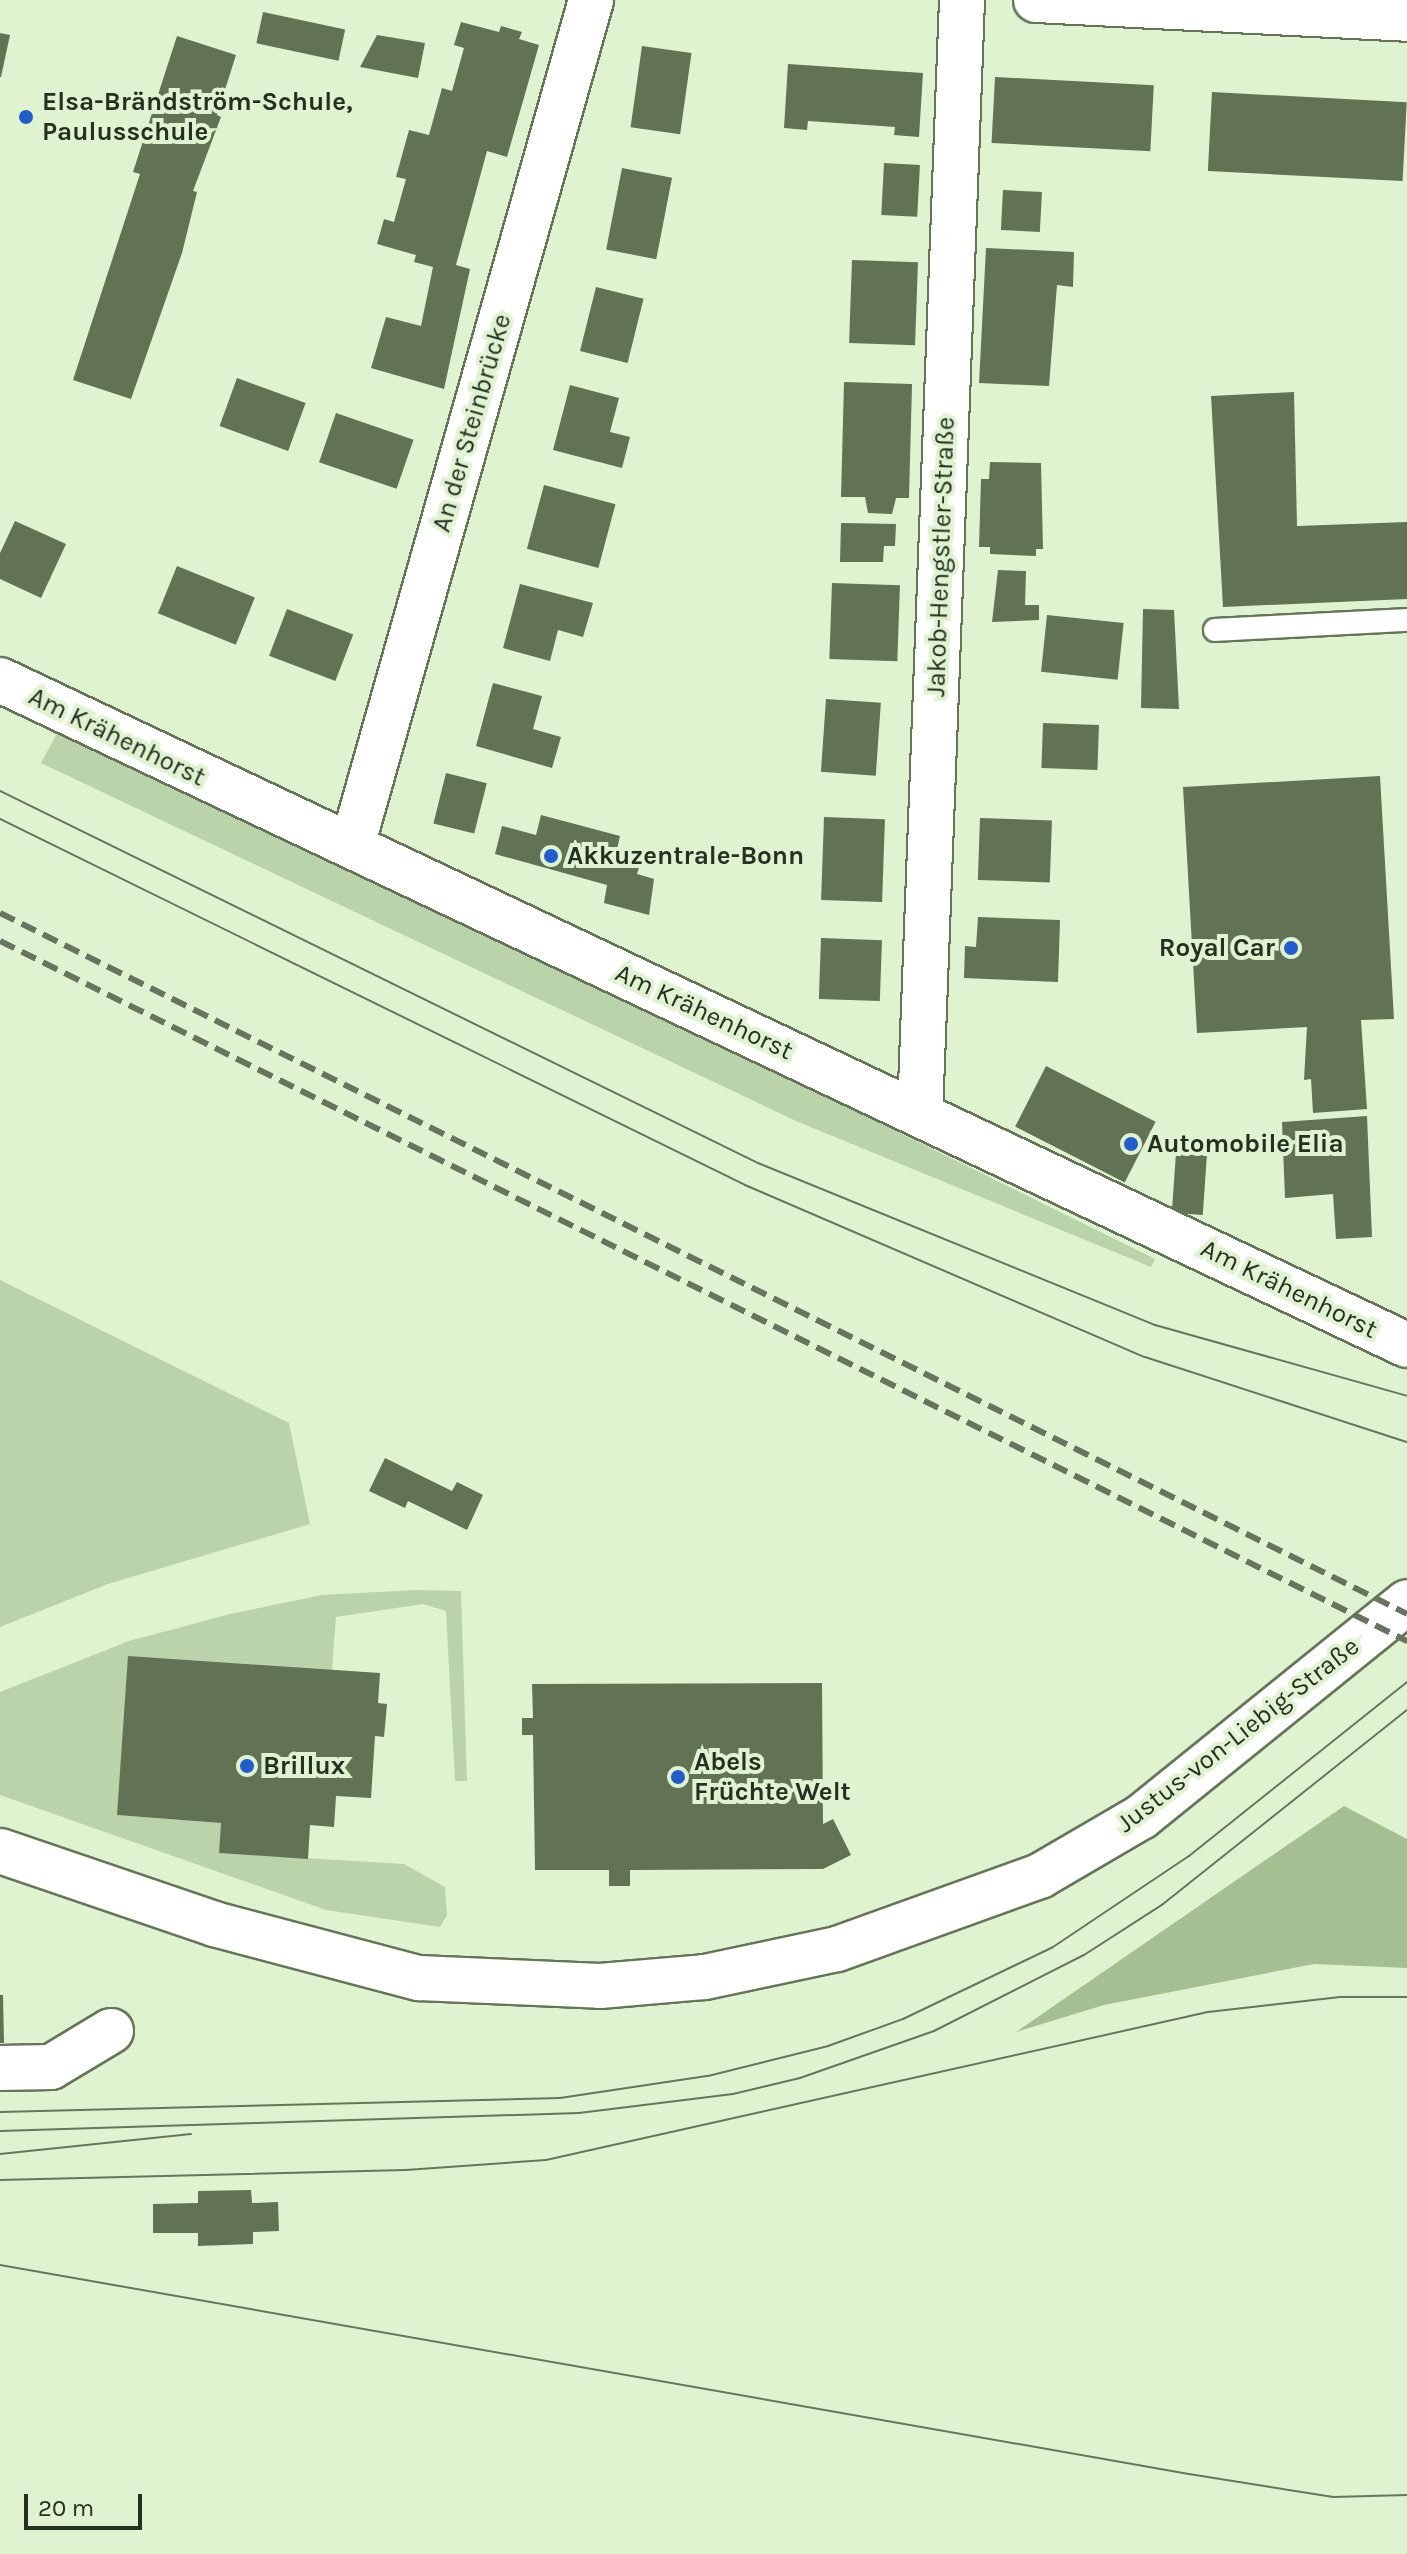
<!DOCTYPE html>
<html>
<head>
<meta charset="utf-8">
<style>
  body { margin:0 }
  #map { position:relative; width:1407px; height:2554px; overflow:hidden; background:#dff3d1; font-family:Karla,sans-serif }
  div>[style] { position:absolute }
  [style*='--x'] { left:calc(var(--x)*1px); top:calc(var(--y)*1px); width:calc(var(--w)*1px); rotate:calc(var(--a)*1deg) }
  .green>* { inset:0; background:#bbd3aa }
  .forest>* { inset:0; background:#a5bf93 }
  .building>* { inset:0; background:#617255; transform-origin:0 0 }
  .roads { filter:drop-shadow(2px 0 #657658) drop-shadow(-2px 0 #657658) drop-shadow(0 2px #657658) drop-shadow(0 -2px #657658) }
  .lane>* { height:22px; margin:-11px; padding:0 11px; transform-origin:11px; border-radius:11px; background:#fff }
  .street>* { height:44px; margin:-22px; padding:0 22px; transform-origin:22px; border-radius:22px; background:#fff }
  .secondary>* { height:44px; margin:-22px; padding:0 22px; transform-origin:22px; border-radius:22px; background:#fff }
  .tram>* { height:2px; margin:-1px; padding:0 1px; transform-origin:1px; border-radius:1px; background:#687460 }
  .rail>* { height:6px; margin-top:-3px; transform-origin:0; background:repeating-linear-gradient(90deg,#687460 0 16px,transparent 0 24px) }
  .dots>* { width:22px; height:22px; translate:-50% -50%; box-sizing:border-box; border:4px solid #dff3d1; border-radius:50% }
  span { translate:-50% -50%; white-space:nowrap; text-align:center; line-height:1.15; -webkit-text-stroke:8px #dff3d1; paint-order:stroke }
  .poi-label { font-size:26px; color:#272e22; font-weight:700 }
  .left { translate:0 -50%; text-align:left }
  .right { translate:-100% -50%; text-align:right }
  .street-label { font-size:26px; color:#272e22 }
  .scale { position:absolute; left:24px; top:2494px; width:118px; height:36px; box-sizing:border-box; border:4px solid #272e22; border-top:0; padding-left:10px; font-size:24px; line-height:28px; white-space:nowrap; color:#272e22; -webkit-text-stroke:6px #dff3d1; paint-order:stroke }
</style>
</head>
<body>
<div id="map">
  <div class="green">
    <i style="clip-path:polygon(64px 720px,1155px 1259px,1151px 1267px,796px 1121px,41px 763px)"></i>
    <i style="clip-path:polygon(0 1280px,289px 1423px,310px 1524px,108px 1584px,0 1627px)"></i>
    <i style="clip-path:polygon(416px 1590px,461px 1591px,467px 1781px,455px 1781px,446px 1611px,423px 1604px,336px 1617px,332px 1670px,117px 1815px,221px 1823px,220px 1853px,404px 1864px,445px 1887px,447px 1915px,440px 1927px,326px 1910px,0 1795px,0 1692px,129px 1641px,230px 1614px,322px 1595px)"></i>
  </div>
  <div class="forest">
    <i style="clip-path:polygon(1344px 1806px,1407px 1839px,1407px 1968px,1314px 1964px,1104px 2005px,1016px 2032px)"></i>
  </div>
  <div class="building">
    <i style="left:263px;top:12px;width:84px;height:32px;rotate:12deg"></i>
    <i style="clip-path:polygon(461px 22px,499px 32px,501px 26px,522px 32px,519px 39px,539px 45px,507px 157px,487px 151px,456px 265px,470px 269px,444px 389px,371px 368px,386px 317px,421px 326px,433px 267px,414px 262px,416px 255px,377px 244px,384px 219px,394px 222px,406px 179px,396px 177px,409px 130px,429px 135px,442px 88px,452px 91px,464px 48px,454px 45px)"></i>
    <i style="clip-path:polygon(0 33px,10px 35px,1px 77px,0 77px)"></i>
    <i style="clip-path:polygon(377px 35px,425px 43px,418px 78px,360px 67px)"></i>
    <i style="clip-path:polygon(177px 36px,236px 55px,217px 115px,221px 117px,193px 191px,197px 192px,182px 253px,131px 399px,73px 380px,140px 174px,133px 172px)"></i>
    <i style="left:642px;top:46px;width:50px;height:82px;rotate:8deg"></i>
    <i style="clip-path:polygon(788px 64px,923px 73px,919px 137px,894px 135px,895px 127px,852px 124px,808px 121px,807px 130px,784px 128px)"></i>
    <i style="left:995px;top:77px;width:159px;height:66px;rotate:3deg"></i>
    <i style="left:1212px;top:92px;width:195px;height:79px;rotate:3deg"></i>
    <i style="left:884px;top:163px;width:36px;height:52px;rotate:3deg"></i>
    <i style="left:622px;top:168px;width:51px;height:83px;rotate:11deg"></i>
    <i style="left:1003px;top:190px;width:39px;height:40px;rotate:3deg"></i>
    <i style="clip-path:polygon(986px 248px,1074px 252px,1073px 287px,1057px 285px,1049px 386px,979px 383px)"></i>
    <i style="left:852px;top:260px;width:66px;height:83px;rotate:2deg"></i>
    <i style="left:596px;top:287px;width:49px;height:66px;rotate:14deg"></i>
    <i style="left:237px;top:378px;width:73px;height:51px;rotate:20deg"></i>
    <i style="clip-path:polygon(844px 382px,912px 384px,909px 498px,896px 498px,892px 514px,868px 513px,865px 497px,841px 497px)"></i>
    <i style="clip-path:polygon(570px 385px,619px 398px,610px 432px,630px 437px,622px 468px,553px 450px)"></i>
    <i style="clip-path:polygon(1294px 392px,1297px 526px,1407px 522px,1407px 599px,1223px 607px,1211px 396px)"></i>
    <i style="left:336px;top:413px;width:82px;height:52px;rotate:19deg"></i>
    <i style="clip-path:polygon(990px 462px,1041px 463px,1043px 549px,1036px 549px,1036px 556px,990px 554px,990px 547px,979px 547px,981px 479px,989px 479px)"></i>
    <i style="left:544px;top:485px;width:74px;height:66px;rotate:15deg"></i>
    <i style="clip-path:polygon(15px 521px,66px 544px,41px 598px,0 579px,0 553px)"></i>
    <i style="clip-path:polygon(841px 523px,896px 524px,895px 546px,884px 546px,883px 562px,840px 562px)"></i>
    <i style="left:177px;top:566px;width:84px;height:51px;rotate:22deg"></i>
    <i style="clip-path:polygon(998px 570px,1026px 571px,1025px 605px,1039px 605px,1039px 620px,992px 622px)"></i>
    <i style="left:832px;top:583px;width:68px;height:76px;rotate:2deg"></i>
    <i style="clip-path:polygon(520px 584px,593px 603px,583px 637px,558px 630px,550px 661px,503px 648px)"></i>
    <i style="left:287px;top:609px;width:71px;height:50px;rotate:21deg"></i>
    <i style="clip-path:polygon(1143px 609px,1174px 610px,1179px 709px,1141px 708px)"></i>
    <i style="left:1047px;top:615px;width:77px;height:57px;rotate:6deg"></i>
    <i style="clip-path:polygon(493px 683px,542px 696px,533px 729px,561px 737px,552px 768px,476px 746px)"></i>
    <i style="left:826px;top:699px;width:55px;height:73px;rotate:4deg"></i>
    <i style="left:1043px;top:723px;width:56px;height:45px;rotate:2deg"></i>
    <i style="left:446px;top:773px;width:42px;height:52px;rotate:14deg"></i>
    <i style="clip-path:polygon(1380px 776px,1394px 1019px,1361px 1020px,1367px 1109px,1313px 1113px,1311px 1079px,1304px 1080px,1307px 1027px,1197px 1033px,1183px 787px)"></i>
    <i style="clip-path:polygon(541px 815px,620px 836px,615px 858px,640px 864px,637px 874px,654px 879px,649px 915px,604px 903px,607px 885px,495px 854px,502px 826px,536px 835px)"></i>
    <i style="left:824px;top:817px;width:61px;height:83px;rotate:2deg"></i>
    <i style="left:980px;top:818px;width:72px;height:62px;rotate:2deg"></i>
    <i style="clip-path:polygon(978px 917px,1060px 920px,1058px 982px,964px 978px,965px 946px,976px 947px)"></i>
    <i style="left:821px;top:938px;width:61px;height:61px;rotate:2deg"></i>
    <i style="left:1046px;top:1066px;width:123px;height:68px;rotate:27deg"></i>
    <i style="clip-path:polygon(1367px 1116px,1372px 1237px,1336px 1239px,1333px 1194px,1285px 1198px,1282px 1122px)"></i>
    <i style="left:1176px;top:1153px;width:31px;height:60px;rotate:4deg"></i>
    <i style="clip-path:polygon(385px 1458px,452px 1491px,457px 1482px,483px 1495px,467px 1530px,408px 1501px,405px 1508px,369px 1491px)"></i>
    <i style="clip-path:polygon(128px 1656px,380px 1673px,378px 1703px,387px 1704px,384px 1737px,375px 1736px,371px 1798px,336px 1796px,334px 1827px,310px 1825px,308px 1859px,219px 1853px,221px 1823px,117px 1815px)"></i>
    <i style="clip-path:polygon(822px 1683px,823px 1824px,833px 1819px,851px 1855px,823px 1869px,630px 1870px,630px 1886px,609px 1886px,609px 1870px,535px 1870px,533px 1735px,522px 1735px,522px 1718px,533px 1718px,532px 1684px)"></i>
    <i style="clip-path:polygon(0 1995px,3px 1995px,4px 2043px,0 2043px)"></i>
    <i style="clip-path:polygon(251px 2190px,252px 2203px,278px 2202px,279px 2231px,253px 2232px,253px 2244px,198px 2246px,198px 2233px,153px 2233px,153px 2204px,198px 2203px,198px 2191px)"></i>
  </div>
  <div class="roads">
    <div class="lane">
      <i style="--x:1215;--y:630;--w:192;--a:-3"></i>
    </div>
    <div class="street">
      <i style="--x:0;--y:680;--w:1556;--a:25.3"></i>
      <i style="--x:352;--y:846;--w:879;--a:-74.22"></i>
      <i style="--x:920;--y:1114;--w:1115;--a:-87.84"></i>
      <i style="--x:0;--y:2068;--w:51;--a:-1.1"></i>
      <i style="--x:51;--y:2067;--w:70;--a:-31"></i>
    </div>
    <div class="secondary">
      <i style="--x:1036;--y:0;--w:371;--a:2.9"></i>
      <i style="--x:0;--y:1851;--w:226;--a:18.8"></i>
      <i style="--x:214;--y:1924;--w:212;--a:14.8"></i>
      <i style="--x:419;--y:1978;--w:181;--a:2.5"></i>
      <i style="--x:600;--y:1986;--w:105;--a:-4.9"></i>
      <i style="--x:705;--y:1977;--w:135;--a:-12"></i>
      <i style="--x:837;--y:1949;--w:216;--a:-19.8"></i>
      <i style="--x:1040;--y:1876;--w:117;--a:-30.3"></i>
      <i style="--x:1141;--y:1817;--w:342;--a:-38.9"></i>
    </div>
  </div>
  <div class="tram">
    <i style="--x:0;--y:791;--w:844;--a:26.14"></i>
    <i style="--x:758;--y:1163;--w:429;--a:22.2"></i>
    <i style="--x:1155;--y:1325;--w:262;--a:15.7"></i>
    <i style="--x:0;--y:819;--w:830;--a:26.16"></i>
    <i style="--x:745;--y:1185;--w:435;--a:23.3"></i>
    <i style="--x:1145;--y:1357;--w:275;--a:18"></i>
    <i style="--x:0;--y:2112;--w:560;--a:-1.43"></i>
    <i style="--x:560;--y:2098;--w:150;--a:-8.5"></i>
    <i style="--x:708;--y:2076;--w:124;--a:-14"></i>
    <i style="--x:828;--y:2046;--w:80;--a:-19.8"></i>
    <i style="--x:903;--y:2019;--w:166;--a:-25.6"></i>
    <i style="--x:1053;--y:1947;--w:164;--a:-33.8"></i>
    <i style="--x:1189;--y:1856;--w:279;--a:-38.6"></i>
    <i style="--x:0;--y:2131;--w:579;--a:-1.78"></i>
    <i style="--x:579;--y:2113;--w:155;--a:-7"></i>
    <i style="--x:733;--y:2094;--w:69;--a:-13.4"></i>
    <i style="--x:800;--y:2078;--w:142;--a:-19.3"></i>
    <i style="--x:934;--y:2031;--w:168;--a:-26.9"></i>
    <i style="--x:1084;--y:1955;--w:94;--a:-32.8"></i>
    <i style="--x:1163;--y:1904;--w:312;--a:-38.5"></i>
    <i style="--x:0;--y:2154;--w:192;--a:-6"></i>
    <i style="--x:0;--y:2180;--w:406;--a:-1.4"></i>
    <i style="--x:406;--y:2170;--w:140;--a:-4.1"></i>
    <i style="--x:546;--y:2160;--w:678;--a:-12.6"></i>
    <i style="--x:1208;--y:2012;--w:133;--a:-6.5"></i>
    <i style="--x:1340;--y:1997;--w:67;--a:0"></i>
    <i style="--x:0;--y:2265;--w:1207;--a:9.97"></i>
    <i style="--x:1189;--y:2474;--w:146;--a:9.1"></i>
    <i style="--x:1333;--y:2497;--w:74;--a:-1.5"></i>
  </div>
  <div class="rail">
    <i style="--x:0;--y:913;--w:1572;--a:26.48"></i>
    <i style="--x:0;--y:941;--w:1572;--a:26.45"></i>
  </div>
  <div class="dots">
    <i style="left:26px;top:117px;background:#225dca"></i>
    <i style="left:551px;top:856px;background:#225dca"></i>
    <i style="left:1291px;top:948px;background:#225dca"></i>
    <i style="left:1131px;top:1144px;background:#225dca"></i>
    <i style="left:247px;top:1766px;background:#225dca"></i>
    <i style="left:678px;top:1777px;background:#225dca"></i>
  </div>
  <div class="poi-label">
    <span class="left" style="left:42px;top:117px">Elsa-Brändström-Schule,<br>Paulusschule</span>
    <span class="left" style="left:567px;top:856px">Akkuzentrale-Bonn</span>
    <span class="right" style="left:1275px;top:948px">Royal Car</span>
    <span class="left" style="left:1147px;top:1144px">Automobile Elia</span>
    <span class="left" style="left:694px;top:1777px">Abels<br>Früchte Welt</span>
    <span class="left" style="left:263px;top:1766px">Brillux</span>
  </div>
  <div class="street-label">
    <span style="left:472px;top:423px;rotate:-74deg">An der Steinbrücke</span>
    <span style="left:941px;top:557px;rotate:-88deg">Jakob-Hengstler-Straße</span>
    <span style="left:117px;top:737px;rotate:26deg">Am Krähenhorst</span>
    <span style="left:704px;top:1012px;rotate:25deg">Am Krähenhorst</span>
    <span style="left:1289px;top:1289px;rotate:26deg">Am Krähenhorst</span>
    <span style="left:1238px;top:1735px;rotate:-38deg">Justus-von-Liebig-Straße</span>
  </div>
  <div class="scale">20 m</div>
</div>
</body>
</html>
